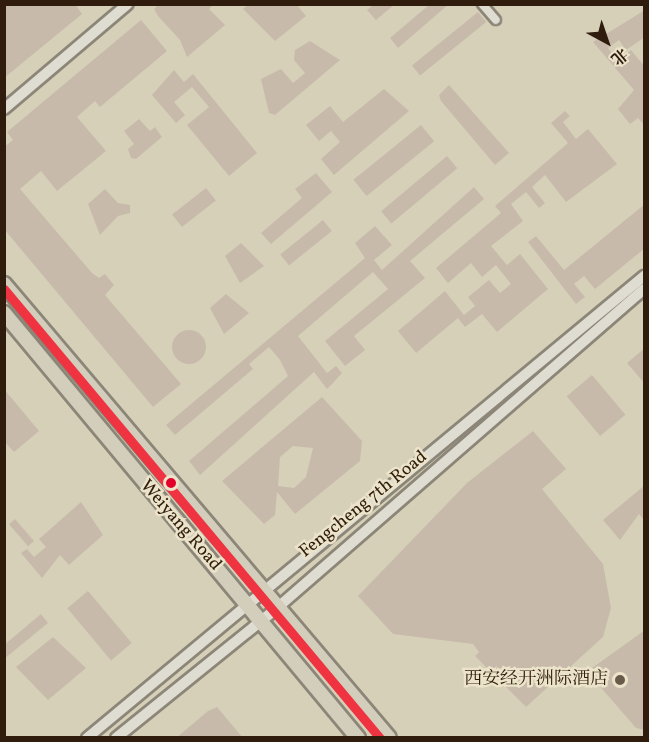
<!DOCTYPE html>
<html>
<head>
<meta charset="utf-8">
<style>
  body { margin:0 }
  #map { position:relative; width:649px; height:742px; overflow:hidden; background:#d6d0b9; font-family:Vollkorn,"Noto Serif SC",serif }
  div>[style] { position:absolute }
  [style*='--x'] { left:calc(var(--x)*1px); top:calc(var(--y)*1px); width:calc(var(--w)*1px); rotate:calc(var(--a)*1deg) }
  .building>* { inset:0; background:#c8baaa; transform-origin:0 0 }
  .round { border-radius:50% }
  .roads { filter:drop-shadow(2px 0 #8c8678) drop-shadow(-2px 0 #8c8678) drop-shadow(0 2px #8c8678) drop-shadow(0 -2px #8c8678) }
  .minor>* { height:8px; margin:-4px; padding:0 4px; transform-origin:4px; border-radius:4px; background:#dfdcd1 }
  .tertiary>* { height:10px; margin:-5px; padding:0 5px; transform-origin:5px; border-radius:5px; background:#dfdcd1 }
  .primary>* { height:14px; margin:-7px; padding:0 7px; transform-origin:7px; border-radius:7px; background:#d3cdbc }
  .metro-1>* { height:9px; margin:-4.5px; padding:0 4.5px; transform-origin:4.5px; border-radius:4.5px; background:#ef3340 }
  .dots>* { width:16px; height:16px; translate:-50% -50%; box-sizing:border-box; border:3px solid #ece4ca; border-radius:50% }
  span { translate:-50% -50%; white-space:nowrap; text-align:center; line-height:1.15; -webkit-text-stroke:5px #ece4ca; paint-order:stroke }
  .street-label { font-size:18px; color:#2f1c0d }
  .poi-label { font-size:18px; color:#2f1c0d }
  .right { translate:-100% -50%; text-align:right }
  .frame { position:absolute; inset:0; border:6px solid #2f1c0d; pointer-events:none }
  .north { position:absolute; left:577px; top:12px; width:60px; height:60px; -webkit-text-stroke:4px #ece4ca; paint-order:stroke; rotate:140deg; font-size:16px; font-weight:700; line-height:24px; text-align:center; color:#2f1c0d }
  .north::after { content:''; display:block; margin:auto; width:21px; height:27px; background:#2f1c0d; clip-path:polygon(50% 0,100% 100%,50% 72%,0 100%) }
</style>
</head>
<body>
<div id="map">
  <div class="building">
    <i style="clip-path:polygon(4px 4px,75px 4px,82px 14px,4px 78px)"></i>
    <i style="clip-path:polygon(159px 4px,214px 4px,209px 9px,225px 25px,187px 57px,180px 40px,158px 16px,154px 9px)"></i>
    <i style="clip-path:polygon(249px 4px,296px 4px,306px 16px,275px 41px,243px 9px)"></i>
    <i style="clip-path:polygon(374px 4px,395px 4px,376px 20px,367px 10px)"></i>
    <i style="clip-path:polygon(430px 4px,449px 4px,398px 48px,390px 38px)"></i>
    <i style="clip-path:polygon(645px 10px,645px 37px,626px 50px,619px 40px,608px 48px,618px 61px,631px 50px,645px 67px,645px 126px,638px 118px,630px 124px,618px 109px,634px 90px,593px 42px)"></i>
    <i style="left:478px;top:12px;width:13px;height:85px;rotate:51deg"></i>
    <i style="clip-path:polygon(141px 20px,167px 51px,100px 107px,95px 101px,77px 117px,106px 151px,57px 191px,41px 171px,20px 189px,92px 273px,99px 278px,105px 274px,114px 285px,105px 295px,181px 384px,153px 407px,4px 229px,4px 147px,13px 140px,7px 132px)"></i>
    <i style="clip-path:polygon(310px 41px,340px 60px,275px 115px,269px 113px,261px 79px,281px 69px,293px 83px,305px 73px,294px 60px,295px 50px)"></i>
    <i style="clip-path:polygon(174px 70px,184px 82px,193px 74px,257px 153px,229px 176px,187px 125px,209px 107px,192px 87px,174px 102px,185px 115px,176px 123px,152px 95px)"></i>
    <i style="clip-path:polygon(449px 85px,509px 153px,495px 165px,441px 101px,439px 95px)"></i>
    <i style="clip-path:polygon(384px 89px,409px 111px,334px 175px,321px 159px,340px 142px,331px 131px,319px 141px,306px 125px,330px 106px,343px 122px)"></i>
    <i style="clip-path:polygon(565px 111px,570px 116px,563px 122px,576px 139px,588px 129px,617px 164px,566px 202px,545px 175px,532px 187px,545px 203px,539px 208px,526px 192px,511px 204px,523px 221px,491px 246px,507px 265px,520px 254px,548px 289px,497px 332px,482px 314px,465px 327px,458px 318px,416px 353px,398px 331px,445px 291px,464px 315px,475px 306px,468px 297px,489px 280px,500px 293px,511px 284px,496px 265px,482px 277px,471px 263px,448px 283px,436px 268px,501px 213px,495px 206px,568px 143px,551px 123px)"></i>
    <i style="clip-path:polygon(139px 119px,150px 131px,155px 127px,162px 137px,136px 159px,131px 158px,128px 149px,134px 144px,124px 131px)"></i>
    <i style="left:421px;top:125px;width:21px;height:87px;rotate:51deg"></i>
    <i style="left:447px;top:156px;width:16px;height:86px;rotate:50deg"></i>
    <i style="clip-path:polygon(316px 173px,332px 192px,271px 244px,261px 233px,302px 198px,295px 189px)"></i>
    <i style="clip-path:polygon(474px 187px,484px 199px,410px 261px,425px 278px,354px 336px,365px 350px,345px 366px,325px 341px,388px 289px,373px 272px,298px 336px,327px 373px,336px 366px,342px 373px,333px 383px,327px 389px,314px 372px,200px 475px,189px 461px,288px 376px,280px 360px,269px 347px,249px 364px,253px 369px,175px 435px,166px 425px,365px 258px,355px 243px,375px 226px,392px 245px,374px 260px,382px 270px)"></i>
    <i style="left:206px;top:188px;width:16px;height:43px;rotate:52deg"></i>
    <i style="clip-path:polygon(105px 189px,118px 203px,130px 205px,130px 213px,118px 216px,100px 235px,88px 204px)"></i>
    <i style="clip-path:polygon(645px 204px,645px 248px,595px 289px,584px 276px,574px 284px,585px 297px,576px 304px,528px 242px,536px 236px,564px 270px)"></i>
    <i style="left:323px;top:220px;width:14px;height:55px;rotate:51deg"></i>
    <i style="clip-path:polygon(241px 243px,264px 266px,240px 283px,225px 256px)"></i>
    <i style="clip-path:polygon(226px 294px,249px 313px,224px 334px,210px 308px)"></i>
    <i class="round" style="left:172px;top:330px;width:34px;height:34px"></i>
    <i style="clip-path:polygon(645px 348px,645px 384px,627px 363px)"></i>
    <i style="left:592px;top:375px;width:52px;height:33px;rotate:50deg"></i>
    <i style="clip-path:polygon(4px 389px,39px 431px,14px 452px,4px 441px)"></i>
    <i style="clip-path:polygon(evenodd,322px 397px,362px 441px,360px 461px,295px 514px,277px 492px,275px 515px,264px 524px,222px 481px,322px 397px,293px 446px,313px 448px,306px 477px,294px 488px,278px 486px,280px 457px,293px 446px)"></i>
    <i style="clip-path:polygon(533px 431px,566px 469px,542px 489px,603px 564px,611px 608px,603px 637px,526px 707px,475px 656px,479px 652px,473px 644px,393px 634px,358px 596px,467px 483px)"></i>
    <i style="clip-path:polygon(645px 485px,645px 521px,639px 514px,620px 540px,603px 520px)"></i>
    <i style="clip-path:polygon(81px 502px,103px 535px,69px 565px,60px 555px,42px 578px,21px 553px,27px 549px,34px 557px,46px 547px,39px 539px)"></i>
    <i style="left:15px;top:519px;width:29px;height:8px;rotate:49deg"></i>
    <i style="left:88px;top:591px;width:68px;height:27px;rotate:50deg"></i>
    <i style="clip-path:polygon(41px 614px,48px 623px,4px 659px,4px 645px)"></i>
    <i style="clip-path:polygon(645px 630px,645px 730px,636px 728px,597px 683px,592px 668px)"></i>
    <i style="clip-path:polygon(53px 637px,86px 668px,48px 700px,16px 667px)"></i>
    <i style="clip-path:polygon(217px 707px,243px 738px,176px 738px,208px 711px)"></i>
  </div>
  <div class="roads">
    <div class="minor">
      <i style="--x:482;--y:4;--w:21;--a:49"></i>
    </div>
    <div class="tertiary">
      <i style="--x:4;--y:109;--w:162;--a:-40.3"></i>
      <i style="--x:87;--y:738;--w:724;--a:-39.67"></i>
      <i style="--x:116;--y:738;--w:207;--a:-38.9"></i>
      <i style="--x:277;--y:608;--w:486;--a:-41"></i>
    </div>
    <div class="primary">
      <i style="--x:4;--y:284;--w:595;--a:49.7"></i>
      <i style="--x:4;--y:313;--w:553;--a:50.21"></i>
    </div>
  </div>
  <div class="metro-1">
    <i style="--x:4;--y:289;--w:586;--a:50.06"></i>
  </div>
  <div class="dots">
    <i style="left:171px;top:483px;background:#e4002b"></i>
    <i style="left:620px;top:680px;background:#695b49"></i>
  </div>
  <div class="street-label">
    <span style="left:364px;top:505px;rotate:-39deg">Fengcheng 7th Road</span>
    <span style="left:180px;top:526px;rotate:49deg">Weiyang Road</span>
  </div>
  <div class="poi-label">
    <span class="right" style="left:608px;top:680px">西安经开洲际酒店</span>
  </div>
  <div class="frame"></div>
  <div class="north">北</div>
</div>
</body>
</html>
